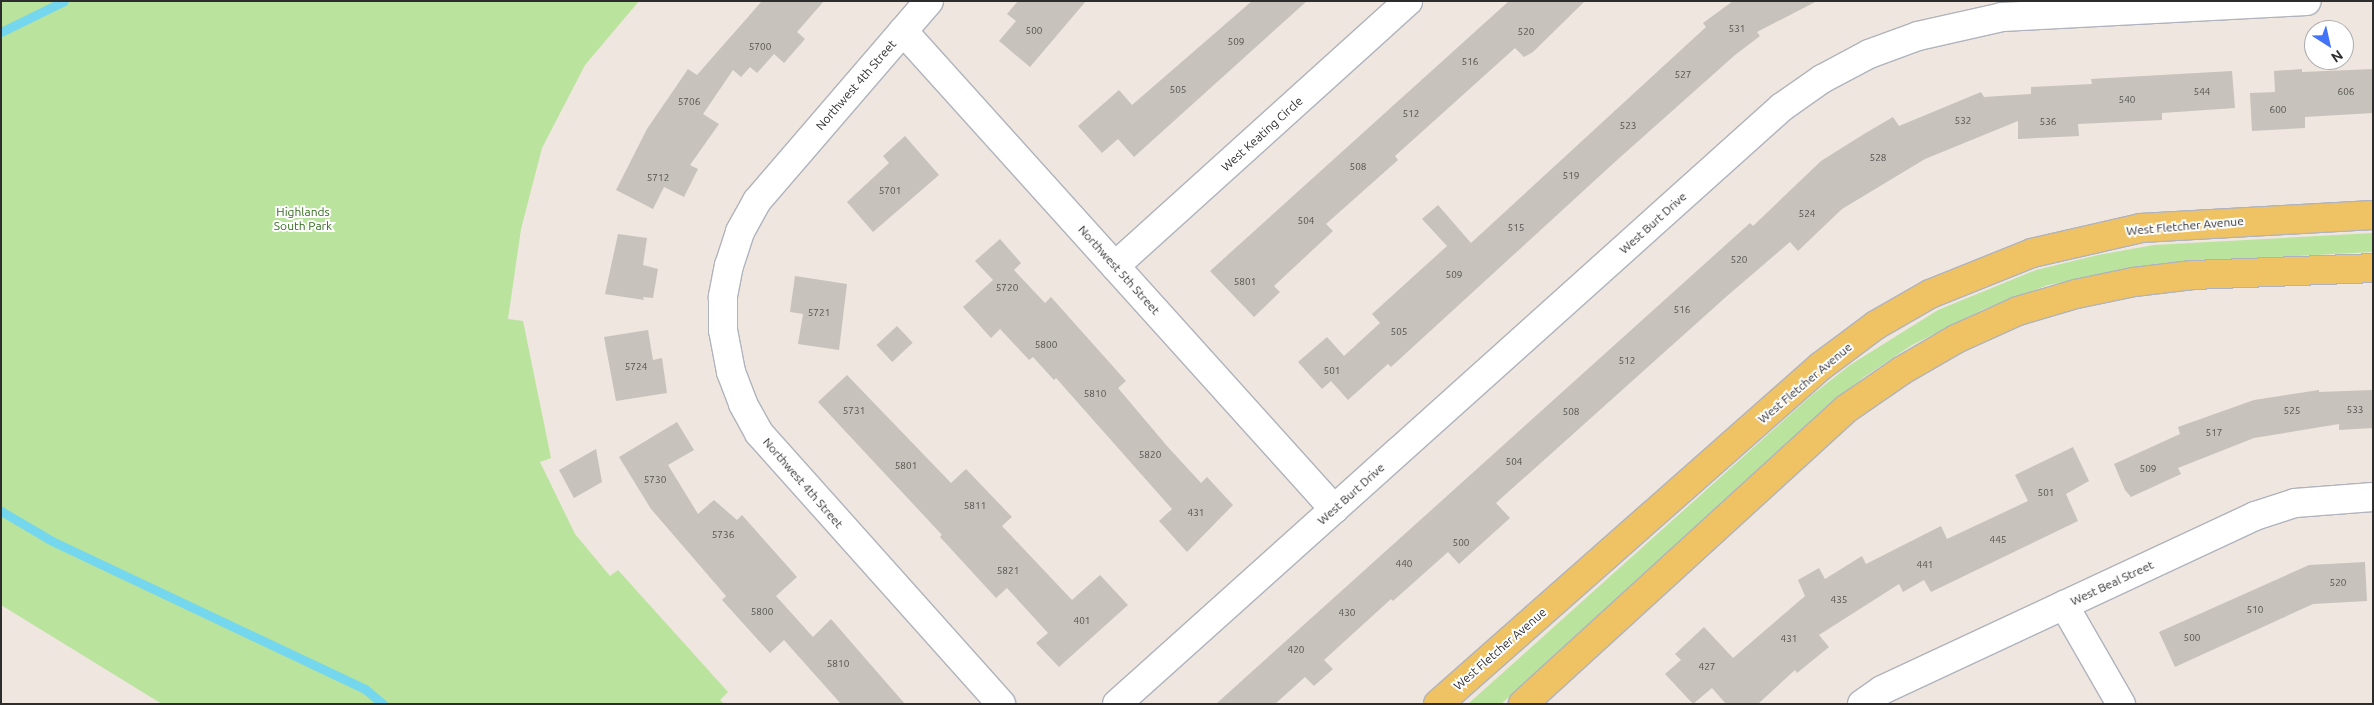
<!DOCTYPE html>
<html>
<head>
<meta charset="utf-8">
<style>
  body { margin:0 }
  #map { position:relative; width:2374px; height:705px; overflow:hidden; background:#eee6df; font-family:Ubuntu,sans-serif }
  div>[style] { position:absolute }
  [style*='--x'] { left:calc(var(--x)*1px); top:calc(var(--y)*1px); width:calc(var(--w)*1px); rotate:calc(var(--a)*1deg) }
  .green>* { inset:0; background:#bae39d }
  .stream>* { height:9px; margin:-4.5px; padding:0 4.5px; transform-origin:4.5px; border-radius:4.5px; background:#75d7ed }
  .building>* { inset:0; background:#c7c2bb; transform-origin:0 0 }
  .roads { filter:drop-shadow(1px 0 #b0b3bd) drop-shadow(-1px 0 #b0b3bd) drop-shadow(0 1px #b0b3bd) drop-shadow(0 -1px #b0b3bd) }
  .minor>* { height:28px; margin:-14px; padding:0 14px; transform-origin:14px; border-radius:14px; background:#fff }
  .major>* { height:28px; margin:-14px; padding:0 14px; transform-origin:14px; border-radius:14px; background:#efc364 }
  span { translate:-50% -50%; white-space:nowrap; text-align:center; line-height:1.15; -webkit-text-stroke:4px #fff; paint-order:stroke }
  .number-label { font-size:10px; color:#545250 }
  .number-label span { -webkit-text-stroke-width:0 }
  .street-label { font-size:12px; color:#2d2d2d }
  .park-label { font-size:12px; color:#326a1c }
  .frame { position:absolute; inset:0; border:2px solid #2d2d2d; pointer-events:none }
  .north { position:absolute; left:2304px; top:20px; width:50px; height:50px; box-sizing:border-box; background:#fff; border:1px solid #ababab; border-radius:50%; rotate:145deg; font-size:14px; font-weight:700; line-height:20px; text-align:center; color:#2d2d2d }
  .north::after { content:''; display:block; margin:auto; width:18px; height:22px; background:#4373f7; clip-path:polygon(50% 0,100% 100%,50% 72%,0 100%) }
</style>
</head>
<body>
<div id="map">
  <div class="green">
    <i style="clip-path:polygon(1px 1px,639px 1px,585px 65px,542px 148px,521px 229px,508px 319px,523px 321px,551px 458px,540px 462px,575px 534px,610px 576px,618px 570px,728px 692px,720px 700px,724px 704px,162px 704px,1px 605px)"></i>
    <i style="clip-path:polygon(2373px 233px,2373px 252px,2163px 263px,2048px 285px,1984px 309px,1912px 345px,1864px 377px,1814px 418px,1501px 704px,1468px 704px,1812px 395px,1850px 365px,1938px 310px,2036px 270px,2098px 255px,2154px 245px)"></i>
  </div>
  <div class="stream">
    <i style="--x:1;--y:32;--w:70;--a:-26.2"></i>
    <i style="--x:1;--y:511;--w:59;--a:30.5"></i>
    <i style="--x:52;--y:541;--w:346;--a:25.3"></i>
    <i style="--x:365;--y:689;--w:23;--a:40"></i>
  </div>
  <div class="building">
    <i style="clip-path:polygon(762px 1px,824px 1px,797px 32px,805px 39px,784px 63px,774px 54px,757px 73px,750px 67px,741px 77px,733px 70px,703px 114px,719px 124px,690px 165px,698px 169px,684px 197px,664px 187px,653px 209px,616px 190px,647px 129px,688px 69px,697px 75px)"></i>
    <i style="clip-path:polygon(1018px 1px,1086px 1px,1030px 67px,999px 41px,1016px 21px,1007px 14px)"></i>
    <i style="clip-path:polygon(1252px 1px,1307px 1px,1134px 157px,1118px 139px,1102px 153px,1078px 126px,1119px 90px,1132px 105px)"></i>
    <i style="clip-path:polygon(1509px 1px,1585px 1px,1533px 52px,1524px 57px,1515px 48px,1395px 156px,1398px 160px,1326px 224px,1333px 231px,1274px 286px,1280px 292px,1254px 317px,1210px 271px)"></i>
    <i style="clip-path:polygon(1733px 1px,1817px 1px,1757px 32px,1760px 36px,1735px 55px,1616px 161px,1391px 367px,1388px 364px,1348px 400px,1331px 381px,1322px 389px,1298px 362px,1327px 337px,1344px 356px,1380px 323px,1372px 314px,1447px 246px,1422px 219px,1438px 205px,1471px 243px,1706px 27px,1703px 23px)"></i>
    <i style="clip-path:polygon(2302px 69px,2302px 72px,2373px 69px,2373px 113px,2305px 117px,2305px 128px,2252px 131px,2250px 93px,2275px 92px,2274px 71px)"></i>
    <i style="clip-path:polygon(2232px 71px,2235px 108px,2162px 113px,2162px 120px,2078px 124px,2079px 136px,2018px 139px,2018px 121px,1925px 159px,1842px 209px,1798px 251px,1790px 242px,1727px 296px,1496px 503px,1510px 518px,1459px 564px,1448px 552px,1393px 601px,1391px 599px,1324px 660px,1333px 669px,1314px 686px,1305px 677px,1275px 704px,1216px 704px,1750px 223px,1753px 226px,1821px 161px,1864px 134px,1893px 117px,1899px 126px,1981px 92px,1984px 97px,2031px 94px,2031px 87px,2092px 84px,2091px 79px)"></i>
    <i style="clip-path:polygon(905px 136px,939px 175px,873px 232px,847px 202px,889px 163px,883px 156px)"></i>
    <i style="clip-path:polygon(618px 234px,647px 238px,643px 265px,658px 269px,653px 298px,643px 297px,644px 300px,605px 294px)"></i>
    <i style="clip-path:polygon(1000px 239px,1021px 263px,1014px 270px,1045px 303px,1051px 297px,1126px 381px,1118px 388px,1167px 446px,1201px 483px,1207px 477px,1233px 505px,1187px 552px,1159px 521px,1172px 509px,1056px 378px,1054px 380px,1033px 357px,1029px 360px,1000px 329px,991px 338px,963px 307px,993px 280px,975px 261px)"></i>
    <i style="clip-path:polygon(795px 276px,847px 284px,839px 350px,798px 344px,803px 314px,790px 312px)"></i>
    <i style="left:897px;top:326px;width:23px;height:28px;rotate:47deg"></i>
    <i style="clip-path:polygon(648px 330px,653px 360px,662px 358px,667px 393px,616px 401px,604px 337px)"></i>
    <i style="clip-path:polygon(847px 375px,951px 483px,966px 469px,1012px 517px,1002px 526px,1072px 600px,1100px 575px,1128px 605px,1059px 667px,1036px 643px,1048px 633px,1007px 588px,996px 598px,940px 537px,942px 535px,818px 402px)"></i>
    <i style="clip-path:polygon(2319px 390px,2319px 392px,2373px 390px,2373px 428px,2339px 430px,2339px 424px,2254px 438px,2178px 468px,2181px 474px,2131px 497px,2125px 490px,2114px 464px,2180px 434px,2178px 427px,2254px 400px)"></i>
    <i style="clip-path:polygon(677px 422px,694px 450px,668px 465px,698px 514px,714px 500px,737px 520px,742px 515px,797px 577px,776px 596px,813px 637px,831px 619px,905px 704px,841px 704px,784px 640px,770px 653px,722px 600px,726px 596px,651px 509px,619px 457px)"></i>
    <i style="clip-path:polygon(2073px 447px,2089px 481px,2066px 494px,2078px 521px,1931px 592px,1924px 580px,1903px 592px,1899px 584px,1819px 635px,1829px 647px,1797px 673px,1795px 670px,1758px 704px,1726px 704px,1712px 688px,1693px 704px,1665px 674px,1681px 660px,1675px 654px,1704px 627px,1733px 658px,1805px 596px,1798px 580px,1819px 568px,1825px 579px,1862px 556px,1866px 564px,1941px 526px,1947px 539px,2028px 501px,2015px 475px)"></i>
    <i style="clip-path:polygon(596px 449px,602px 482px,574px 498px,559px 470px)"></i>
    <i style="clip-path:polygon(2365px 562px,2367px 601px,2313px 604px,2175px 667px,2159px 632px,2309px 565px)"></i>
  </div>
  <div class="roads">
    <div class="minor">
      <i style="--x:929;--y:1;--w:264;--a:130.7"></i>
      <i style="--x:757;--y:201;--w:35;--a:119"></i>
      <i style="--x:740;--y:232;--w:35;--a:108"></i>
      <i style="--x:729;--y:265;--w:33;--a:101"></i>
      <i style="--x:723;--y:297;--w:33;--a:90"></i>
      <i style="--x:723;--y:330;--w:43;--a:79.2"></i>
      <i style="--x:731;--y:372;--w:34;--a:69"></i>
      <i style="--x:743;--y:404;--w:33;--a:61"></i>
      <i style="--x:759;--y:433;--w:363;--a:48.2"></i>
      <i style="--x:903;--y:31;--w:644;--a:47.96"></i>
      <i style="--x:1115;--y:266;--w:395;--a:-42.1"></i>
      <i style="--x:2064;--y:605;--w:114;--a:60.1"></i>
      <i style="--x:1117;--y:704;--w:894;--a:-41.92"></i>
      <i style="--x:1782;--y:107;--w:49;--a:-35"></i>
      <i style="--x:1822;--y:79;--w:53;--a:-28"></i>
      <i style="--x:1869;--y:54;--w:52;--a:-20.2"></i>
      <i style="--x:1918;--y:36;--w:86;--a:-12.7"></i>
      <i style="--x:2002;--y:17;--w:305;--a:-3"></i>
      <i style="--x:1862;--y:704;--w:24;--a:-35"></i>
      <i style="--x:1882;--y:690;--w:412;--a:-25"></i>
      <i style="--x:2255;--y:516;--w:42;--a:-18"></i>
      <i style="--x:2295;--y:503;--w:78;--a:-4.4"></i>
    </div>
    <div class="major">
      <i style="--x:1438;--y:704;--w:511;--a:-41.43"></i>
      <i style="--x:1821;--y:366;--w:69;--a:-36.7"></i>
      <i style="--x:1876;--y:325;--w:62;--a:-29.9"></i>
      <i style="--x:1930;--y:294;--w:110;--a:-21.9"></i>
      <i style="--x:2032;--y:253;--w:112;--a:-12.9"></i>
      <i style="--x:2141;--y:228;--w:232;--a:-3.2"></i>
      <i style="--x:1523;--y:704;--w:437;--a:-42.4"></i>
      <i style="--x:1846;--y:409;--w:67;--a:-34.6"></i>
      <i style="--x:1901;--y:371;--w:64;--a:-30.2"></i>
      <i style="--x:1956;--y:339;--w:68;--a:-24.3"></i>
      <i style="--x:2018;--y:311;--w:60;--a:-16.3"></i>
      <i style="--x:2076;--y:294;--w:59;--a:-11.7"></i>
      <i style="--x:2134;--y:282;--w:59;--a:-6.8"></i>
      <i style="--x:2193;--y:275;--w:180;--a:-2.2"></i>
    </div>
  </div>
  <div class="number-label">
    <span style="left:1737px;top:29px">531</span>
    <span style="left:1034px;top:31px">500</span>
    <span style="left:1526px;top:32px">520</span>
    <span style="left:1236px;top:42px">509</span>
    <span style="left:760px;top:47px">5700</span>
    <span style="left:1470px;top:62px">516</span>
    <span style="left:1683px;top:75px">527</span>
    <span style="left:1178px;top:90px">505</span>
    <span style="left:2202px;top:92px">544</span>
    <span style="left:2346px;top:92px">606</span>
    <span style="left:2127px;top:100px">540</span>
    <span style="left:689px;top:102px">5706</span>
    <span style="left:2278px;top:110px">600</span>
    <span style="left:1411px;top:114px">512</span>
    <span style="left:1963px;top:121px">532</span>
    <span style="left:2048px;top:122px">536</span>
    <span style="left:1628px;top:126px">523</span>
    <span style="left:1878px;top:158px">528</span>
    <span style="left:1358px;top:167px">508</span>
    <span style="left:1571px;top:176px">519</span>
    <span style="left:658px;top:178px">5712</span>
    <span style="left:890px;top:191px">5701</span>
    <span style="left:1807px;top:214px">524</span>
    <span style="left:1306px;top:221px">504</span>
    <span style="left:1516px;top:228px">515</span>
    <span style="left:1739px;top:260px">520</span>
    <span style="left:1454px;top:275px">509</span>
    <span style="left:1245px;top:282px">5801</span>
    <span style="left:1007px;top:288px">5720</span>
    <span style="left:1682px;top:310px">516</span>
    <span style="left:819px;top:313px">5721</span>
    <span style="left:1399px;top:332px">505</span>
    <span style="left:1046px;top:345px">5800</span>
    <span style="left:1627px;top:361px">512</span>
    <span style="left:636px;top:367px">5724</span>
    <span style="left:1332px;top:371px">501</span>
    <span style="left:1095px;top:394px">5810</span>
    <span style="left:2355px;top:410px">533</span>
    <span style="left:854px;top:411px">5731</span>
    <span style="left:2292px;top:411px">525</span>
    <span style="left:1571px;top:412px">508</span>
    <span style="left:2214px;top:433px">517</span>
    <span style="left:1150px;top:455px">5820</span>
    <span style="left:1514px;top:462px">504</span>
    <span style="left:906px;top:466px">5801</span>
    <span style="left:2148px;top:469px">509</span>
    <span style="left:655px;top:480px">5730</span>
    <span style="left:2046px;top:493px">501</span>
    <span style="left:975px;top:506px">5811</span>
    <span style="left:1196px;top:513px">431</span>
    <span style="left:723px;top:535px">5736</span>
    <span style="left:1998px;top:540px">445</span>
    <span style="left:1461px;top:543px">500</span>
    <span style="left:1404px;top:564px">440</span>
    <span style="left:1925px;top:565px">441</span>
    <span style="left:1008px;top:571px">5821</span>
    <span style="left:2338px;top:583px">520</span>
    <span style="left:1839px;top:600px">435</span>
    <span style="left:2255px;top:610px">510</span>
    <span style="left:762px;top:612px">5800</span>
    <span style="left:1347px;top:613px">430</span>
    <span style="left:1082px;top:621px">401</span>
    <span style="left:2192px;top:638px">500</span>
    <span style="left:1789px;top:639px">431</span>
    <span style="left:1296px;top:650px">420</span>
    <span style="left:838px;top:664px">5810</span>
    <span style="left:1707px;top:667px">427</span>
  </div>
  <div class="street-label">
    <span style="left:856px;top:85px;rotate:-49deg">Northwest 4th Street</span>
    <span style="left:1262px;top:134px;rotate:-42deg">West Keating Circle</span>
    <span style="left:1653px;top:223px;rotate:-42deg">West Burt Drive</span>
    <span style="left:2185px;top:226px;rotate:-5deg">West Fletcher Avenue</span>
    <span style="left:1119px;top:270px;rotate:48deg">Northwest 5th Street</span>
    <span style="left:1805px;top:383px;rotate:-40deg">West Fletcher Avenue</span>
    <span style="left:803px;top:483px;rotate:49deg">Northwest 4th Street</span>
    <span style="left:1351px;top:494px;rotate:-42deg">West Burt Drive</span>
    <span style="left:2112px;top:583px;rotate:-25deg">West Beal Street</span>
    <span style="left:1500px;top:649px;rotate:-41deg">West Fletcher Avenue</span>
  </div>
  <div class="park-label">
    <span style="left:303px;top:219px">Highlands<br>South Park</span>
  </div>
  <div class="frame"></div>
  <div class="north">N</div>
</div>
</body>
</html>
